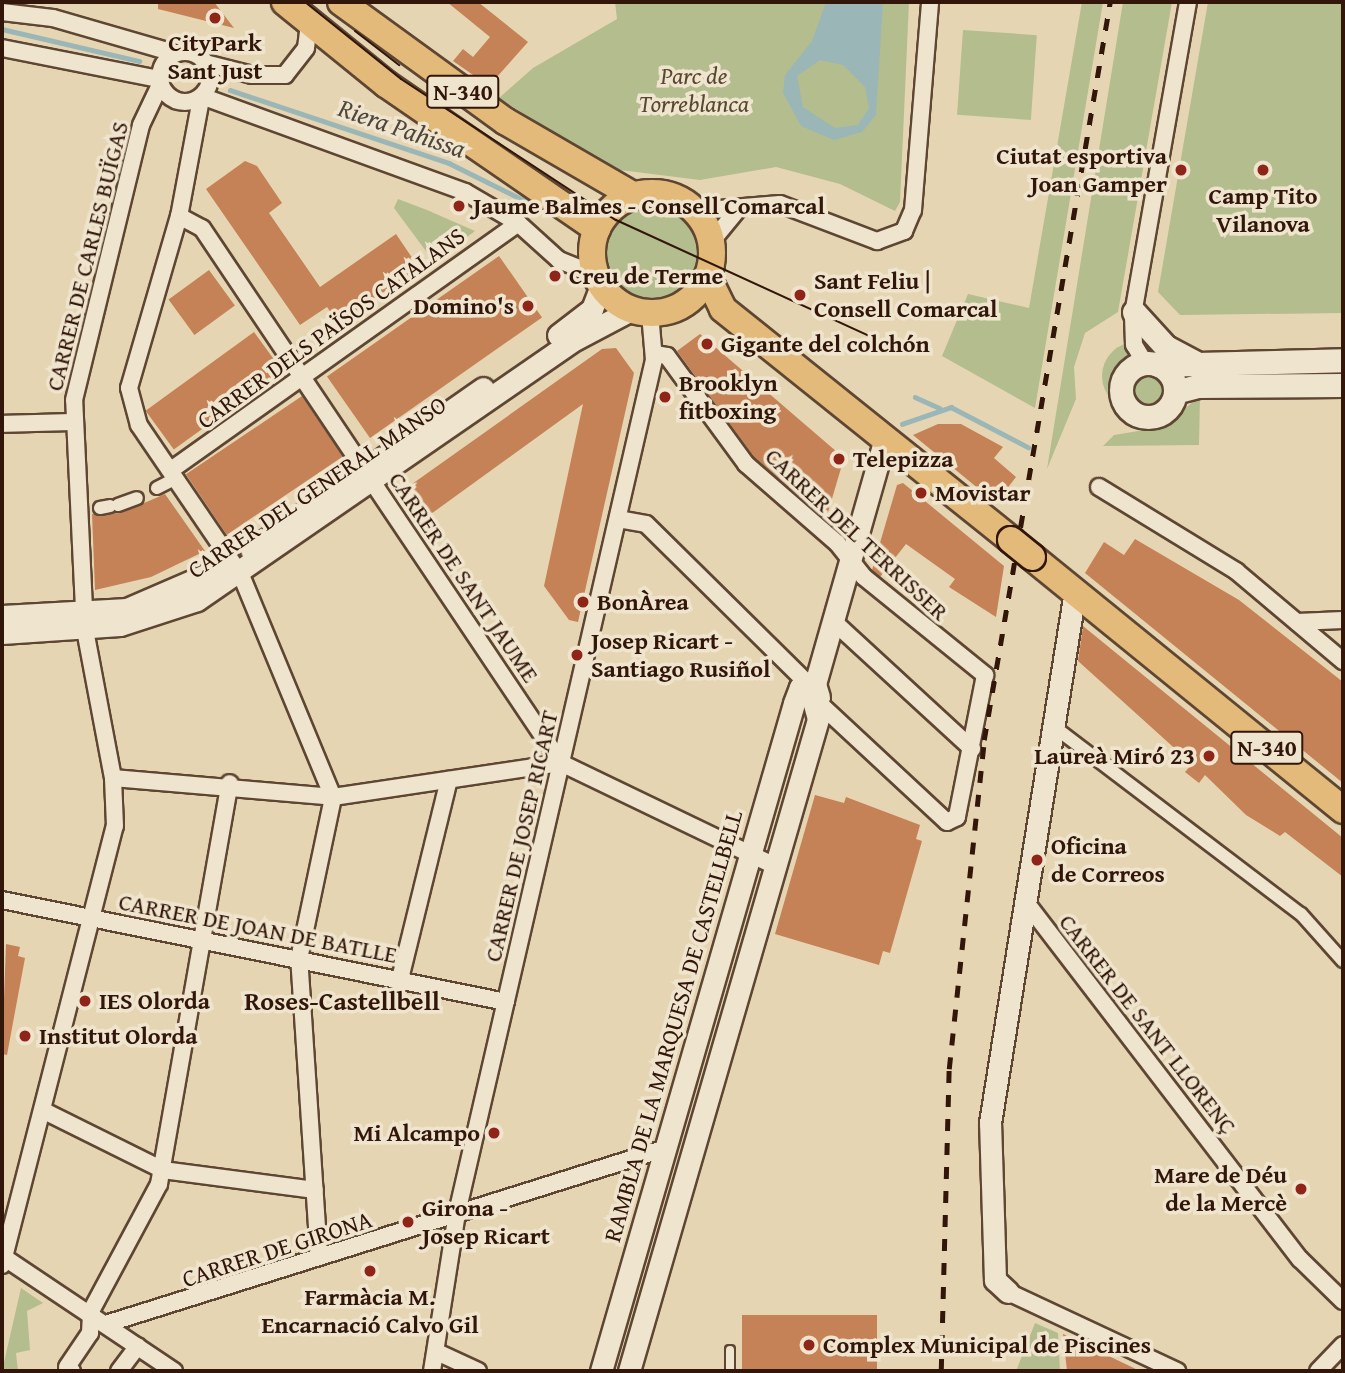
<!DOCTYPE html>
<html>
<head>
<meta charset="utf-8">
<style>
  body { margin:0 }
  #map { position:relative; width:1345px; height:1373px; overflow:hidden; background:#e6d5b2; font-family:"Gentium Book Plus",serif }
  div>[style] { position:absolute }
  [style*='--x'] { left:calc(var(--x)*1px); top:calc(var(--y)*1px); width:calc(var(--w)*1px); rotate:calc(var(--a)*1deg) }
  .green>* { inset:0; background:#b4bd8d; transform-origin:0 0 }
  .round { border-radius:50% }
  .water>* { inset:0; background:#9ab6b7 }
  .stream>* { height:4.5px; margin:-2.25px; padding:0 2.25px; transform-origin:2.25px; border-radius:2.25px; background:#9ab6b7 }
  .building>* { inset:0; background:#c58256; transform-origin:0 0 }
  .roads { filter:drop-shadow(2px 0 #5e4633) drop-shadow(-2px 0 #5e4633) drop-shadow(0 2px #5e4633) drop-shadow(0 -2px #5e4633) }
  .service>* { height:8px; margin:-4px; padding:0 4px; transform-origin:4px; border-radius:4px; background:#efe4cd }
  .pedestrian>* { height:12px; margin:-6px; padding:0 6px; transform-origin:6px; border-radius:6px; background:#efe4cd }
  .minor>* { height:16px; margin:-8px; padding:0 8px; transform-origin:8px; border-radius:8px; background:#efe4cd }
  .minor>.ring { margin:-8px; padding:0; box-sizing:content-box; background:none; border:16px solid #efe4cd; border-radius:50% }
  .tertiary>* { height:21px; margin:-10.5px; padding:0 10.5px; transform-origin:10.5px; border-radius:10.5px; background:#efe4cd }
  .secondary>* { height:23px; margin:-11.5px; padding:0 11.5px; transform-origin:11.5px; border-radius:11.5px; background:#efe4cd }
  .secondary>.ring { margin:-11.5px; padding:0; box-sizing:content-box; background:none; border:23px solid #efe4cd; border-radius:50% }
  .primary>* { height:26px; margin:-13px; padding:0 13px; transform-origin:13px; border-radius:13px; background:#e3ba79 }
  .primary>.ring { margin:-13px; padding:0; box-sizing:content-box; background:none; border:26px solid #e3ba79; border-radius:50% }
  .tram>* { height:2px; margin:-1px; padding:0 1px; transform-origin:1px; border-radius:1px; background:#311609 }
  .rail>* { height:4.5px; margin-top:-2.25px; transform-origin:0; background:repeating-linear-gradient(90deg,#311609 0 12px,transparent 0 24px) }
  .bridges { filter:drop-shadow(2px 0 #311609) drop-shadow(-2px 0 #311609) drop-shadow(0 2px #311609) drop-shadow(0 -2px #311609) }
  .primary-bridge>* { height:26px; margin:-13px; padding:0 13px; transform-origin:13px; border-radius:13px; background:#e3ba79 }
  .dots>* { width:19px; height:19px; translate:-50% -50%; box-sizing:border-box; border:4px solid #efe4cd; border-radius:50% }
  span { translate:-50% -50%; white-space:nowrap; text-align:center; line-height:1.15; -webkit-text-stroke:7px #efe4cd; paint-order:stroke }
  .shield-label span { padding:2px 5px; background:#efe4cd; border:2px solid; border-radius:5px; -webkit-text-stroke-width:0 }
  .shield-label { font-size:23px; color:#311609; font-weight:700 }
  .poi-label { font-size:24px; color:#311609; font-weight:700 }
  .right { translate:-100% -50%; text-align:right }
  .left { translate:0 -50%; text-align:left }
  .park-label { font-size:24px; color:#584831; font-style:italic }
  .street-label { font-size:24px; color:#311609 }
  .water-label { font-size:26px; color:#50463d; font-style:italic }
  .neighbourhood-label { font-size:26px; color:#311609; font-weight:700 }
  .frame { position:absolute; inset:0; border:4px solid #311609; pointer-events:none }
</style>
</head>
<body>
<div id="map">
  <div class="green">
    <i style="clip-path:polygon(615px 2px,909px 2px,900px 202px,895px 211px,840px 184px,776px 167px,700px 180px,612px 169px,499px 98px,533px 68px,617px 19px)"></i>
    <i style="clip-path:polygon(1082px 2px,1103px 2px,1035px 408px,942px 356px,968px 294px,1029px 308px)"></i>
    <i style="clip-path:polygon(1123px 2px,1172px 2px,1118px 312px,1085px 333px,1074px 367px,1076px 399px,1047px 469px)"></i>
    <i style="clip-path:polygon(1208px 2px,1343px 2px,1343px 313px,1180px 315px,1158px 292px)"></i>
    <i style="left:963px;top:30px;width:74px;height:85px;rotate:4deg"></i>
    <i style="clip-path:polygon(398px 199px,427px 210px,475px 231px,434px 262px,394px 208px)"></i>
    <i class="round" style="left:607px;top:208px;width:94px;height:94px"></i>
    <i class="round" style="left:1102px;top:342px;width:68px;height:68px"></i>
    <i style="clip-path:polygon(1200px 396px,1199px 445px,1103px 446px,1114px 435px,1163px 427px)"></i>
    <i style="clip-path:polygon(21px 1288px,43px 1303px,27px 1311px,30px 1350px,16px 1353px,18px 1371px,2px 1371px)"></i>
    <i style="clip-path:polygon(1035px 1323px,1058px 1333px,1060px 1371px,1016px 1371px)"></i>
  </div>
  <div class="water">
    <i style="clip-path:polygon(evenodd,826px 2px,883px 2px,876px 115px,862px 132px,834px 140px,801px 126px,783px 93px,785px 75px,812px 41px,826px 2px,820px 60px,843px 65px,865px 87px,869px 108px,858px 125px,835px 128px,803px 107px,797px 76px,820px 60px)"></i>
  </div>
  <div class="stream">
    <i style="--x:2;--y:29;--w:141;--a:13.1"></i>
    <i style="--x:230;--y:90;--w:231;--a:18.4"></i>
    <i style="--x:449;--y:163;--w:119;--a:26.4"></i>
    <i style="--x:915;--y:397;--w:27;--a:24"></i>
    <i style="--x:902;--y:424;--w:52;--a:-19.1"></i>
    <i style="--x:951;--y:407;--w:87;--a:27.5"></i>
  </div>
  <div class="building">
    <i style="clip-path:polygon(158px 2px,214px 2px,234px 28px,158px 9px)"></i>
    <i style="clip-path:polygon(447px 2px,478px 2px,528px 42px,489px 86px,453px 61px,463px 49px,473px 57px,490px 37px)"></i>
    <i style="clip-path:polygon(245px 161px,257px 166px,282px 203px,269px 213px,320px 287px,396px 234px,419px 268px,338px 323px,327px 307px,300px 325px,206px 189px)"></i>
    <i style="left:499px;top:256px;width:75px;height:210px;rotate:55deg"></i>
    <i style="left:209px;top:270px;width:44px;height:50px;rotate:54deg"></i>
    <i style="left:254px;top:332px;width:48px;height:134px;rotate:54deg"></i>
    <i style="clip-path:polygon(700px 334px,844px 458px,826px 519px,754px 457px,677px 351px)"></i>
    <i style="clip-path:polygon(616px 348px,634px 373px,578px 622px,569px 620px,544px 586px,583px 404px,424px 519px,405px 489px,602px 349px)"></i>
    <i style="left:302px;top:396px;width:73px;height:140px;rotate:56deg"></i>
    <i style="clip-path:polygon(938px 424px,961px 424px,1003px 447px,994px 458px,1016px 477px,996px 503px,913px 435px)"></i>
    <i style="clip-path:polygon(903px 483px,1004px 566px,996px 617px,949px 587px,955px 579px,906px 544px,880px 577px,872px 570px,897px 485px)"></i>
    <i style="clip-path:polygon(165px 494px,205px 551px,151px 577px,95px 590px,92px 514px,121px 513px)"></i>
    <i style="clip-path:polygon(1135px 539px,1239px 600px,1343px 682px,1343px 783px,1085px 573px,1104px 542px,1124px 555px)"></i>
    <i style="clip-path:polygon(1083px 626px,1343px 838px,1343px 877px,1285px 832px,1280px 836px,1246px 815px,1205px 775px,1199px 783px,1185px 772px,1192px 764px,1078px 661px)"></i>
    <i style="clip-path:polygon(815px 795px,844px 803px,846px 797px,920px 825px,916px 839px,922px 841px,890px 953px,883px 951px,879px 965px,775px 934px)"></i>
    <i style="clip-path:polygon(6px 944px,20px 947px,18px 956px,25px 958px,7px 1055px,2px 1054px)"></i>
    <i style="left:877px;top:1315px;width:56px;height:135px;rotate:90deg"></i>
    <i style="clip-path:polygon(1063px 1334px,1140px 1371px,1067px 1371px)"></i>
  </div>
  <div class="roads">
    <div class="service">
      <i style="--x:730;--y:1350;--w:21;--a:90"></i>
    </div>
    <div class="pedestrian">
      <i style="--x:157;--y:488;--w:22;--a:-27"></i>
      <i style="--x:118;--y:505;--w:20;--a:-20"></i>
      <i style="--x:100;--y:508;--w:10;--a:-11"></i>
      <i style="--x:1053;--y:726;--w:311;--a:37.2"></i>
      <i style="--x:1301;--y:914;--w:63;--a:48.2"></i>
    </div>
    <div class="minor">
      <i style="--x:2;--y:12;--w:51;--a:6.7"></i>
      <i style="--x:53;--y:18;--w:126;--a:16.1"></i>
      <i style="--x:2;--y:48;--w:159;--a:11.2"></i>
      <i class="ring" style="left:160px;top:52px;width:34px;height:34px"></i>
      <i style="--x:205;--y:63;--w:49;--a:14.3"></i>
      <i style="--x:252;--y:75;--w:33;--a:0"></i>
      <i style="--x:285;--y:75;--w:34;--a:-52"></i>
      <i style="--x:306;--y:48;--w:26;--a:-83"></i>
      <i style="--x:204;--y:97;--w:278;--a:20"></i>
      <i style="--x:465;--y:192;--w:61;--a:30.3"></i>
      <i style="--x:518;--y:223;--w:55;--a:42.1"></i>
      <i style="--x:559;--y:260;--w:40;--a:22"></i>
      <i style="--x:201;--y:99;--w:119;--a:100.6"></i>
      <i style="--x:179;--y:216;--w:179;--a:106.2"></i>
      <i style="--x:129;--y:388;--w:38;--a:75"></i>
      <i style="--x:139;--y:425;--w:181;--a:55.8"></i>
      <i style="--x:241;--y:575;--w:240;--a:67.5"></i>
      <i style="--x:695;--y:211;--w:85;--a:-4.7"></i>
      <i style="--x:780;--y:204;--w:104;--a:20.9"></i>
      <i style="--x:877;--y:241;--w:29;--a:-20"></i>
      <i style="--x:904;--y:231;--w:23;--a:-67"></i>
      <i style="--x:913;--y:210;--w:209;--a:-85.3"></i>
      <i style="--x:179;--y:216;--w:26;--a:28"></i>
      <i style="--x:202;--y:228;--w:644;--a:56.14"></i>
      <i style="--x:712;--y:241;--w:43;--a:-50.7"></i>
      <i style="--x:655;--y:354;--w:12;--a:9"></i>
      <i style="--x:667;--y:356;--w:134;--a:53.8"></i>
      <i style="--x:746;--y:464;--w:121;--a:41"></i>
      <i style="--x:837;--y:543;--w:43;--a:51.5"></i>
      <i style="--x:864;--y:577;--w:156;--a:39"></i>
      <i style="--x:985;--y:675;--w:145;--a:101.2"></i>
      <i style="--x:957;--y:817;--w:11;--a:153"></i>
      <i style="--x:947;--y:822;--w:178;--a:-137.1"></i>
      <i style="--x:1145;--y:363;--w:21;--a:-121"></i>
      <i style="--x:1134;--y:345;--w:31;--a:-92"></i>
      <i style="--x:1133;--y:314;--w:317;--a:-80"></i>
      <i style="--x:2;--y:424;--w:72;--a:-1.6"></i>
      <i style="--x:171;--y:470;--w:426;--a:-35.4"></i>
      <i style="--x:1099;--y:487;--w:161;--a:31.5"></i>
      <i style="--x:1236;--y:571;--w:140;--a:40.1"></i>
      <i style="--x:618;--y:519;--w:28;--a:10"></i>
      <i style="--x:646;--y:524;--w:226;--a:44.6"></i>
      <i style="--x:833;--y:621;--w:189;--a:42.6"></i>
      <i style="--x:1297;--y:622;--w:46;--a:-2.5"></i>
      <i style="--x:113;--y:778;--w:221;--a:4.9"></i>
      <i style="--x:333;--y:797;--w:231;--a:-8.5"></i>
      <i style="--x:561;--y:763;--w:237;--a:25.7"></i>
      <i style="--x:2;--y:900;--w:514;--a:11.44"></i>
      <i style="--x:1025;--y:901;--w:451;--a:52.5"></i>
      <i style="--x:1300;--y:1259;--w:60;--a:44.3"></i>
      <i style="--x:400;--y:979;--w:205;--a:-76.2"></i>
      <i style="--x:44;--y:1111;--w:133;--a:26.4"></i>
      <i style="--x:163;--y:1170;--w:153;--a:7.5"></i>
      <i style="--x:2;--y:1256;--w:207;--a:33.8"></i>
      <i style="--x:319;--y:1257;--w:299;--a:-93.8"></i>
      <i style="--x:299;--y:959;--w:166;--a:-78.1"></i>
      <i style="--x:2;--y:1265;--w:453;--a:-75.6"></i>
      <i style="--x:115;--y:826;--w:48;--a:-92.4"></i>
      <i style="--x:113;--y:778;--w:151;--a:-100.7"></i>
      <i style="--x:85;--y:630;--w:230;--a:-92.7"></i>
      <i style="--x:74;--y:400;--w:283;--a:-76.3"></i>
      <i style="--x:141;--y:125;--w:44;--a:-64.6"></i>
      <i style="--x:1008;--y:1292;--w:187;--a:25.1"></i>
      <i style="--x:109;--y:1323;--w:584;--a:-17.44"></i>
      <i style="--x:439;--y:1353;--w:43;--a:24.8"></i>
      <i style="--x:72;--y:1371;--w:6;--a:-141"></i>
      <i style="--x:67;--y:1367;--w:41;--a:-55.9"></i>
      <i style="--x:90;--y:1333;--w:22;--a:-87"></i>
      <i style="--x:91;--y:1311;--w:144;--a:-61.8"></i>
      <i style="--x:159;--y:1184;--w:407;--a:-80"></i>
      <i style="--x:119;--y:1371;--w:31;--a:-53"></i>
      <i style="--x:432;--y:1371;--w:160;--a:-81"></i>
      <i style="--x:457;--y:1213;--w:875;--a:-77"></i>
      <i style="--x:654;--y:360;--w:47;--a:-94.9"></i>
      <i style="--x:1318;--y:1371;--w:36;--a:-46"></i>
    </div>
    <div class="tertiary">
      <i style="--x:558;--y:335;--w:43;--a:-37.4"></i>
      <i style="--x:592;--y:309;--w:25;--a:-69"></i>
      <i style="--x:251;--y:550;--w:283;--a:-34.9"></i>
      <i style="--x:2;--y:616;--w:125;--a:-3.2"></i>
      <i style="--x:127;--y:609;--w:106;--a:-23.4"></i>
      <i style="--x:2;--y:633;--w:118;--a:-3.9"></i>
      <i style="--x:120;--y:625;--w:81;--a:-18"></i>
      <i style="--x:197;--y:600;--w:460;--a:-34.6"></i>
      <i style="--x:576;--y:339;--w:64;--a:-27.8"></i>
      <i style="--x:819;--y:697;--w:14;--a:-107"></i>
      <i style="--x:815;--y:684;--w:255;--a:-74.1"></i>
      <i style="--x:1008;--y:1292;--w:18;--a:-137"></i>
      <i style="--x:995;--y:1280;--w:157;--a:-91.8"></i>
      <i style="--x:990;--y:1123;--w:539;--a:-80.92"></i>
      <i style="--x:601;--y:1371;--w:695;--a:-73.88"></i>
      <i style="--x:794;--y:703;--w:17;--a:-69"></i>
      <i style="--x:800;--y:687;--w:15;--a:-11"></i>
      <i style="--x:629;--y:1371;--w:679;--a:-73.83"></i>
      <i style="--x:818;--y:719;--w:16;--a:-105"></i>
    </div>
    <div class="secondary">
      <i style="--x:1134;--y:312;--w:47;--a:47.6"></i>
      <i style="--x:1166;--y:347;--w:32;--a:28"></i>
      <i class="ring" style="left:1121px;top:363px;width:31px;height:31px"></i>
      <i style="--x:1158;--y:365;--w:185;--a:-1.5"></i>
      <i style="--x:1175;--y:392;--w:23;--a:-15"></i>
      <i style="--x:1197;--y:386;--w:146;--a:-0.4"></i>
    </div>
    <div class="primary">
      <i style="--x:285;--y:2;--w:130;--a:39.1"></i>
      <i style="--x:386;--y:84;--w:256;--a:34.5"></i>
      <i style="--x:341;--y:2;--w:203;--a:36"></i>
      <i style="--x:505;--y:121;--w:146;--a:30.1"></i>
      <i class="ring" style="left:592px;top:193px;width:94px;height:94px"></i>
      <i style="--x:708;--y:278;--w:34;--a:64"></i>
      <i style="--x:723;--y:309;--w:369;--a:38.7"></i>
      <i style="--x:1032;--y:557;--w:401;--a:39.1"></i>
    </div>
  </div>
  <div class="tram">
    <i style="--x:305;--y:2;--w:123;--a:38.7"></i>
    <i style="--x:401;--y:79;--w:257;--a:33.3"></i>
    <i style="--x:616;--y:220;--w:312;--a:24.6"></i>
    <i style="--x:355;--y:31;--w:56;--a:37.7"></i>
  </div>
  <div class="rail">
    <i style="--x:941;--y:1371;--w:302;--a:-88.5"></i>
    <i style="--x:949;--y:1069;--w:331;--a:-83.9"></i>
    <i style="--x:984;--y:740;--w:749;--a:-80.31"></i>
  </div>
  <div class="bridges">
    <div class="primary-bridge">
      <i style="--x:1011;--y:540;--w:27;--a:39"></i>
    </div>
  </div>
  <div class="dots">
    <i style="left:215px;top:18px;background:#8f2418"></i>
    <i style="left:1181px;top:170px;background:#8f2418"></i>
    <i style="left:1263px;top:170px;background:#8f2418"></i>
    <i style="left:459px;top:206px;background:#8f2418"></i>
    <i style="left:555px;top:276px;background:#8f2418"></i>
    <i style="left:800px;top:295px;background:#8f2418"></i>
    <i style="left:528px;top:306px;background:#8f2418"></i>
    <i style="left:707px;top:344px;background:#8f2418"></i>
    <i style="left:665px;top:397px;background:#8f2418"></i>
    <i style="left:839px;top:459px;background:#8f2418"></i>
    <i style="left:921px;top:493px;background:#8f2418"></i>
    <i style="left:583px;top:602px;background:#8f2418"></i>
    <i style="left:577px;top:655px;background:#8f2418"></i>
    <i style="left:1209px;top:756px;background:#8f2418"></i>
    <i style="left:1037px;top:860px;background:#8f2418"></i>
    <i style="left:85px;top:1001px;background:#8f2418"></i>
    <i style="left:25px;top:1036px;background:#8f2418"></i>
    <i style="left:494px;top:1133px;background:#8f2418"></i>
    <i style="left:1301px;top:1189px;background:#8f2418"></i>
    <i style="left:408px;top:1222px;background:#8f2418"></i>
    <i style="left:370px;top:1271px;background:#8f2418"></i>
    <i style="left:809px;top:1345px;background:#8f2418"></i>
  </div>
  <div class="shield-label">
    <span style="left:463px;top:92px">N-340</span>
    <span style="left:1267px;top:748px">N-340</span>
  </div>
  <div class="poi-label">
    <span style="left:215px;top:57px">CityPark<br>Sant Just</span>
    <span class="right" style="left:1167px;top:170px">Ciutat esportiva<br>Joan Gamper</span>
    <span style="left:1263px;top:210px">Camp Tito<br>Vilanova</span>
    <span class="left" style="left:473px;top:206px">Jaume Balmes - Consell Comarcal</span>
    <span class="left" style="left:569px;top:276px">Creu de Terme</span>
    <span class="left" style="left:814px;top:295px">Sant Feliu |<br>Consell Comarcal</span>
    <span class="right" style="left:514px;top:306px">Domino's</span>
    <span class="left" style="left:721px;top:344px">Gigante del colchón</span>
    <span class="left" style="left:679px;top:397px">Brooklyn<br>fitboxing</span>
    <span class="left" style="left:853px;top:459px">Telepizza</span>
    <span class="left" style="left:935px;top:493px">Movistar</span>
    <span class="left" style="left:597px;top:602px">BonÀrea</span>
    <span class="left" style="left:591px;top:655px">Josep Ricart -<br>Santiago Rusiñol</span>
    <span class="right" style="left:1195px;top:756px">Laureà Miró 23</span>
    <span class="left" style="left:1051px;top:860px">Oficina<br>de Correos</span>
    <span class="left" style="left:99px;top:1001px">IES Olorda</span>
    <span class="left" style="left:39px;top:1036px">Institut Olorda</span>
    <span class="right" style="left:480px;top:1133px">Mi Alcampo</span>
    <span class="right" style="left:1287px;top:1189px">Mare de Déu<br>de la Mercè</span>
    <span class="left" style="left:422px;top:1222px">Girona -<br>Josep Ricart</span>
    <span style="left:370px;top:1311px">Farmàcia M.<br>Encarnació Calvo Gil</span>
    <span class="left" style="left:823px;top:1345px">Complex Municipal de Piscines</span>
  </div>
  <div class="park-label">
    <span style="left:694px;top:90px">Parc de<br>Torreblanca</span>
  </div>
  <div class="street-label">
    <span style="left:87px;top:256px;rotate:-76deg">CARRER DE CARLES BUÏGAS</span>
    <span style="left:331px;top:328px;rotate:-36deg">CARRER DELS PAÏSOS CATALANS</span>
    <span style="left:317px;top:487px;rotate:-34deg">CARRER DEL GENERAL MANSO</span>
    <span style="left:857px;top:534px;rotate:43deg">CARRER DEL TERRISSER</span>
    <span style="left:464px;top:577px;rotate:56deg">CARRER DE SANT JAUME</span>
    <span style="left:521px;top:836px;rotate:-77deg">CARRER DE JOSEP RICART</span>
    <span style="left:258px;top:928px;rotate:11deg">CARRER DE JOAN DE BATLLE</span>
    <span style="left:1148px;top:1024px;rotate:52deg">CARRER DE SANT LLORENÇ</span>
    <span style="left:673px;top:1026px;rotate:-74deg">RAMBLA DE LA MARQUESA DE CASTELLBELL</span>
    <span style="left:277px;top:1249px;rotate:-18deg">CARRER DE GIRONA</span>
  </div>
  <div class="water-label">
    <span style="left:402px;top:128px;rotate:19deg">Riera Pahissa</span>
  </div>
  <div class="neighbourhood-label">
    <span style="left:342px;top:1001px">Roses-Castellbell</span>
  </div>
  <div class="frame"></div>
</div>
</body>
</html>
